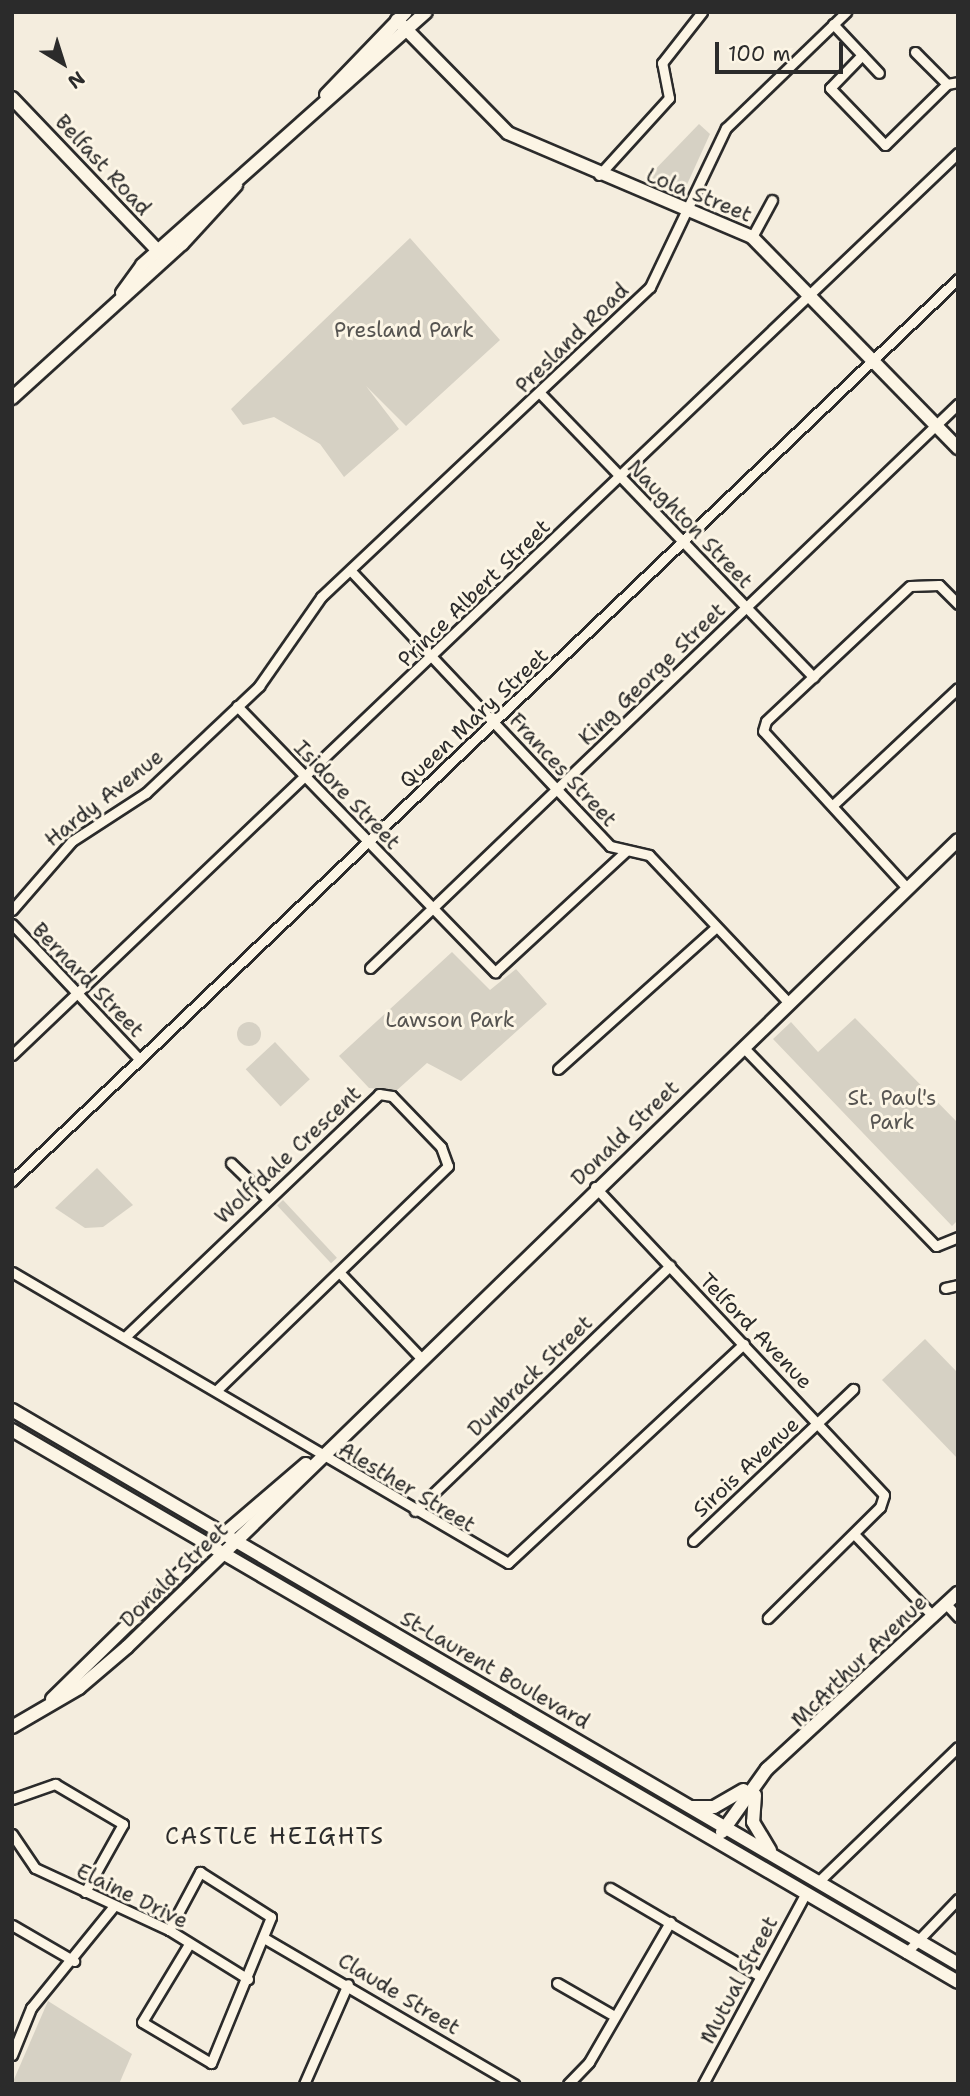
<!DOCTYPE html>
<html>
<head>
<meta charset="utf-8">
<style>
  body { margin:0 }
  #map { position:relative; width:970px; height:2096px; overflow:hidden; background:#f4edde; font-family:"Shantell Sans",sans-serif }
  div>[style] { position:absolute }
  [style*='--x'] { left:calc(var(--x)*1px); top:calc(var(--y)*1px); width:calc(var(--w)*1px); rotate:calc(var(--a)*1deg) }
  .green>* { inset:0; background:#d6d1c4; transform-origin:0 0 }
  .round { border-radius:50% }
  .roads { filter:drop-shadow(2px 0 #2b2b2b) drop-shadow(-2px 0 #2b2b2b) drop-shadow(0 2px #2b2b2b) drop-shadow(0 -2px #2b2b2b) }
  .street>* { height:9px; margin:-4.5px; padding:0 4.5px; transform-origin:4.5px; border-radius:4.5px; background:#fcf5e5 }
  .secondary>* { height:12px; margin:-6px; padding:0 6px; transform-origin:6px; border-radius:6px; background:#fcf5e5 }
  span { translate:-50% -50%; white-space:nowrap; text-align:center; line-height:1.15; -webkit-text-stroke:6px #fcf5e5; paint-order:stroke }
  .street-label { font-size:21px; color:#2b2b2b }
  .park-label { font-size:21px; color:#565451 }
  .neighbourhood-label { font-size:23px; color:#2b2b2b; letter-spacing:2px }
  .frame { position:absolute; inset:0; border:14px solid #2b2b2b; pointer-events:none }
  .north { position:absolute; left:28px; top:28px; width:70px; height:70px; -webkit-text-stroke:5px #fcf5e5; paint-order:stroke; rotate:142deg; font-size:19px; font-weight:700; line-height:28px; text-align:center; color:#2b2b2b }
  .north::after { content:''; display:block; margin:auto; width:24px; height:32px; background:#2b2b2b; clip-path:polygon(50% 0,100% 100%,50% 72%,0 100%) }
  .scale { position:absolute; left:715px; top:42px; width:128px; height:32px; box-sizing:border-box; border:4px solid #2b2b2b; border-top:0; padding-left:9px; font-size:21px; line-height:24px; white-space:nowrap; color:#2b2b2b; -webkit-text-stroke:5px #fcf5e5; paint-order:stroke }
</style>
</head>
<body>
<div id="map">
  <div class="green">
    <i style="clip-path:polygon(699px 124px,710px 134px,684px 191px,644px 181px)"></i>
    <i style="clip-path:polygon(410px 238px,500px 340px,406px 426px,366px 386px,399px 429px,344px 477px,320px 444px,274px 417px,243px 425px,231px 409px)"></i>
    <i style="clip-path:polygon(452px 952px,490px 990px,516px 969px,547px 1004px,461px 1081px,427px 1063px,396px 1091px,369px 1088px,339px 1056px)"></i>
    <i style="clip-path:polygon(855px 1018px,958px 1123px,958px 1220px,952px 1226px,773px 1039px,791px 1022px,818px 1052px)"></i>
    <i class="round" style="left:237px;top:1022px;width:24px;height:24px"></i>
    <i style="left:275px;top:1042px;width:51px;height:40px;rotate:47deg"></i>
    <i style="clip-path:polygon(97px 1168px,133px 1205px,103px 1227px,85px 1228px,55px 1208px)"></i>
    <i style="left:283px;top:1200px;width:79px;height:8px;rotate:47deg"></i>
    <i style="clip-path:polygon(925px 1339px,958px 1373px,958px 1459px,882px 1380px)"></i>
    <i style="clip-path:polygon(48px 2001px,132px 2054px,119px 2084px,12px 2084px)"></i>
  </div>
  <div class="roads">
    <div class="street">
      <i style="--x:833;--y:24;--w:67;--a:46.8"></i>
      <i style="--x:915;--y:52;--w:45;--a:45"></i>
      <i style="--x:862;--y:55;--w:46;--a:134.1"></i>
      <i style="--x:830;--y:88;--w:79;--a:46"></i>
      <i style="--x:885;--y:145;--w:87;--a:-44.5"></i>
      <i style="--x:947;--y:84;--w:11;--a:-10"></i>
      <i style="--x:599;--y:175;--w:104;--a:-47.7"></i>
      <i style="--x:669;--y:98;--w:36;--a:-101"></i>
      <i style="--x:662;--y:63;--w:65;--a:-51.9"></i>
      <i style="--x:752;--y:237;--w:42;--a:-61.6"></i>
      <i style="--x:541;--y:394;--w:393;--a:46.1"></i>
      <i style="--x:351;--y:571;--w:378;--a:46.7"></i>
      <i style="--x:610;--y:846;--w:40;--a:13"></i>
      <i style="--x:649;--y:855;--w:204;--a:46.6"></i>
      <i style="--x:237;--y:706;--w:371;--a:45.9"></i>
      <i style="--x:495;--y:972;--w:178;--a:-42.7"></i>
      <i style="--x:833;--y:805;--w:171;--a:-43.1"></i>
      <i style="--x:908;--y:889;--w:214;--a:-132.5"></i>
      <i style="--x:763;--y:731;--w:10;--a:-73"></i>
      <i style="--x:766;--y:721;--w:197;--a:-43.2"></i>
      <i style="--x:910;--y:586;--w:29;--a:-2"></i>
      <i style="--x:939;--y:585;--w:27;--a:45"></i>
      <i style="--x:12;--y:910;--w:91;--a:-49"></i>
      <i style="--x:72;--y:841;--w:88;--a:-33"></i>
      <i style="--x:146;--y:793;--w:156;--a:-43.4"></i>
      <i style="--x:259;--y:686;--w:108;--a:-55.1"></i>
      <i style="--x:321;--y:597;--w:452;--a:-43.3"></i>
      <i style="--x:650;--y:287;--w:176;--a:-64.5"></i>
      <i style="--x:726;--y:128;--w:167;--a:-44"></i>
      <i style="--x:12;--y:924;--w:185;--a:46.7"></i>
      <i style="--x:370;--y:968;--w:815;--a:-43.81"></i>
      <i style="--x:743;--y:1047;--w:277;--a:45.9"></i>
      <i style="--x:936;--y:1246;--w:24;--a:-22"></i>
      <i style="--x:12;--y:1055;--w:1307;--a:-43.64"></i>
      <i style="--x:558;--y:1069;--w:212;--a:-41.9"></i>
      <i style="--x:231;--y:1163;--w:50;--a:44.2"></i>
      <i style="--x:12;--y:1181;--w:1307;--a:-43.64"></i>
      <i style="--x:595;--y:1187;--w:422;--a:46.8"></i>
      <i style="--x:884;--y:1495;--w:13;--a:108"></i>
      <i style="--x:880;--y:1507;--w:158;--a:135.3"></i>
      <i style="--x:12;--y:1272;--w:575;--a:30.4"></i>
      <i style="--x:508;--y:1563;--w:322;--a:-42.9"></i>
      <i style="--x:339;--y:1272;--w:117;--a:46.4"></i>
      <i style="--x:945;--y:1288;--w:13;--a:-13"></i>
      <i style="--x:126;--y:1336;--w:350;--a:-43.7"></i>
      <i style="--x:379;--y:1094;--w:13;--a:9"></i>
      <i style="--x:392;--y:1096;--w:71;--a:46.1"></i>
      <i style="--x:441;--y:1147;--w:20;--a:70"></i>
      <i style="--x:448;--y:1166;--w:323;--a:135.9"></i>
      <i style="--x:415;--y:1511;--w:354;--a:-43.9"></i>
      <i style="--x:854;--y:1534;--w:114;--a:46.1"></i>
      <i style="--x:693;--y:1541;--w:221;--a:-43.5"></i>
      <i style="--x:946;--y:1604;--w:18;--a:47"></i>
      <i style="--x:12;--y:1799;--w:46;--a:-19.2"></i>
      <i style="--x:55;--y:1784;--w:79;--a:30.5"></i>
      <i style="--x:123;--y:1824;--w:78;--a:119.2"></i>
      <i style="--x:12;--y:1834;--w:41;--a:55.9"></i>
      <i style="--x:35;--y:1868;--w:148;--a:24.8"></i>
      <i style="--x:169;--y:1930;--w:93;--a:31.8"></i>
      <i style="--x:818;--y:1882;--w:194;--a:-44"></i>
      <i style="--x:610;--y:1888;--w:174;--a:30.4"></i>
      <i style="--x:12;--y:1925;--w:72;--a:30.1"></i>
      <i style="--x:169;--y:1930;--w:66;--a:-61.9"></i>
      <i style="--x:200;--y:1872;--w:84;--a:32.4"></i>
      <i style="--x:271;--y:1917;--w:158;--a:112.3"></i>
      <i style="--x:211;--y:2063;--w:80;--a:-149.3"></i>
      <i style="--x:142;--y:2022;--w:91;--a:-58.9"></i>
      <i style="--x:264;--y:1938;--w:290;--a:30.3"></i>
      <i style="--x:906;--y:1953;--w:75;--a:-46.1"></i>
      <i style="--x:557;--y:1983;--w:62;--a:29.9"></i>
      <i style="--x:12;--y:2055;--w:51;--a:-68"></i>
      <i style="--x:31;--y:2008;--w:130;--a:-50.9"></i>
      <i style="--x:304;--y:2084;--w:109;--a:-66.3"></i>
      <i style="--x:568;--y:2084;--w:30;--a:-46"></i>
      <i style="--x:589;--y:2062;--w:162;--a:-59.9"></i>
      <i style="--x:703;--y:2084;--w:217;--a:-61.7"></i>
    </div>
    <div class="secondary">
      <i style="--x:397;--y:20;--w:158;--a:45.5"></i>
      <i style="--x:508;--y:133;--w:265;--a:23.1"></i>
      <i style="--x:752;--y:237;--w:295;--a:45.7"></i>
      <i style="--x:326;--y:95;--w:115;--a:-46.1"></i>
      <i style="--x:12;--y:98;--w:219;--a:46.3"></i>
      <i style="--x:122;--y:293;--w:34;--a:-54"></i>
      <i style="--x:142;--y:265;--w:380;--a:-41.7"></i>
      <i style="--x:12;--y:398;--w:229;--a:-42.2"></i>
      <i style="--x:182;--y:244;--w:80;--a:-47.5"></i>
      <i style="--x:12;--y:1410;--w:1096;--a:30.35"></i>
      <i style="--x:12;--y:1430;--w:1095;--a:30.26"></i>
      <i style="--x:52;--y:1699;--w:200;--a:-44.4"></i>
      <i style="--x:195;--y:1559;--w:146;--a:-40.6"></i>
      <i style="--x:12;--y:1727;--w:78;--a:-30.2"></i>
      <i style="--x:79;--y:1688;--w:63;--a:-40.5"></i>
      <i style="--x:127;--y:1647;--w:1158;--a:-44.16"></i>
      <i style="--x:755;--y:1795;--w:27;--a:94"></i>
      <i style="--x:753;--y:1822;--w:33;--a:59"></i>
      <i style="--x:691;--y:1807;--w:23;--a:0"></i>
      <i style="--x:714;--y:1807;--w:34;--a:-30"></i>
      <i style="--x:722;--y:1832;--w:77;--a:-54.5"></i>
      <i style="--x:767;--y:1769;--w:260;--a:-42.7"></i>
    </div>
  </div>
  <div class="street-label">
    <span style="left:103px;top:165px;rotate:47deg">Belfast Road</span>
    <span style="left:699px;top:195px;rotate:22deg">Lola Street</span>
    <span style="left:572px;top:338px;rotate:-44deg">Presland Road</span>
    <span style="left:690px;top:524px;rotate:46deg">Naughton Street</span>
    <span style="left:474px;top:593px;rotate:-44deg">Prince Albert Street</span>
    <span style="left:652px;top:674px;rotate:-44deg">King George Street</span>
    <span style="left:474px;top:718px;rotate:-43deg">Queen Mary Street</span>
    <span style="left:563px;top:770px;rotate:47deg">Frances Street</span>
    <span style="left:347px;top:795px;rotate:46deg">Isidore Street</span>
    <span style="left:104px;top:798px;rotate:-38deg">Hardy Avenue</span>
    <span style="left:88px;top:980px;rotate:46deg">Bernard Street</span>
    <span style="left:625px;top:1133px;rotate:-44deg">Donald Street</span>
    <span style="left:288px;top:1155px;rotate:-43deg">Wolffdale Crescent</span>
    <span style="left:756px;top:1331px;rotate:46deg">Telford Avenue</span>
    <span style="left:530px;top:1376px;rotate:-44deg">Dunbrack Street</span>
    <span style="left:746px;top:1467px;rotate:-43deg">Sirois Avenue</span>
    <span style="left:407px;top:1487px;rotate:31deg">Alesther Street</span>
    <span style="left:174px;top:1575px;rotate:-44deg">Donald Street</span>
    <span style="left:859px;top:1661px;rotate:-44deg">McArthur Avenue</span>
    <span style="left:495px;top:1670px;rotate:30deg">St-Laurent Boulevard</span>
    <span style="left:132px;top:1896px;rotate:26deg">Elaine Drive</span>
    <span style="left:739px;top:1980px;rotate:-62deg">Mutual Street</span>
    <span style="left:399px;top:1994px;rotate:31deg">Claude Street</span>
  </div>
  <div class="park-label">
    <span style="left:404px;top:330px">Presland Park</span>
    <span style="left:450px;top:1020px">Lawson Park</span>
    <span style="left:892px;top:1110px">St. Paul's<br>Park</span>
  </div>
  <div class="neighbourhood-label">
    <span style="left:275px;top:1836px">CASTLE HEIGHTS</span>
  </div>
  <div class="frame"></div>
  <div class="north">N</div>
  <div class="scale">100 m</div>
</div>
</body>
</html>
